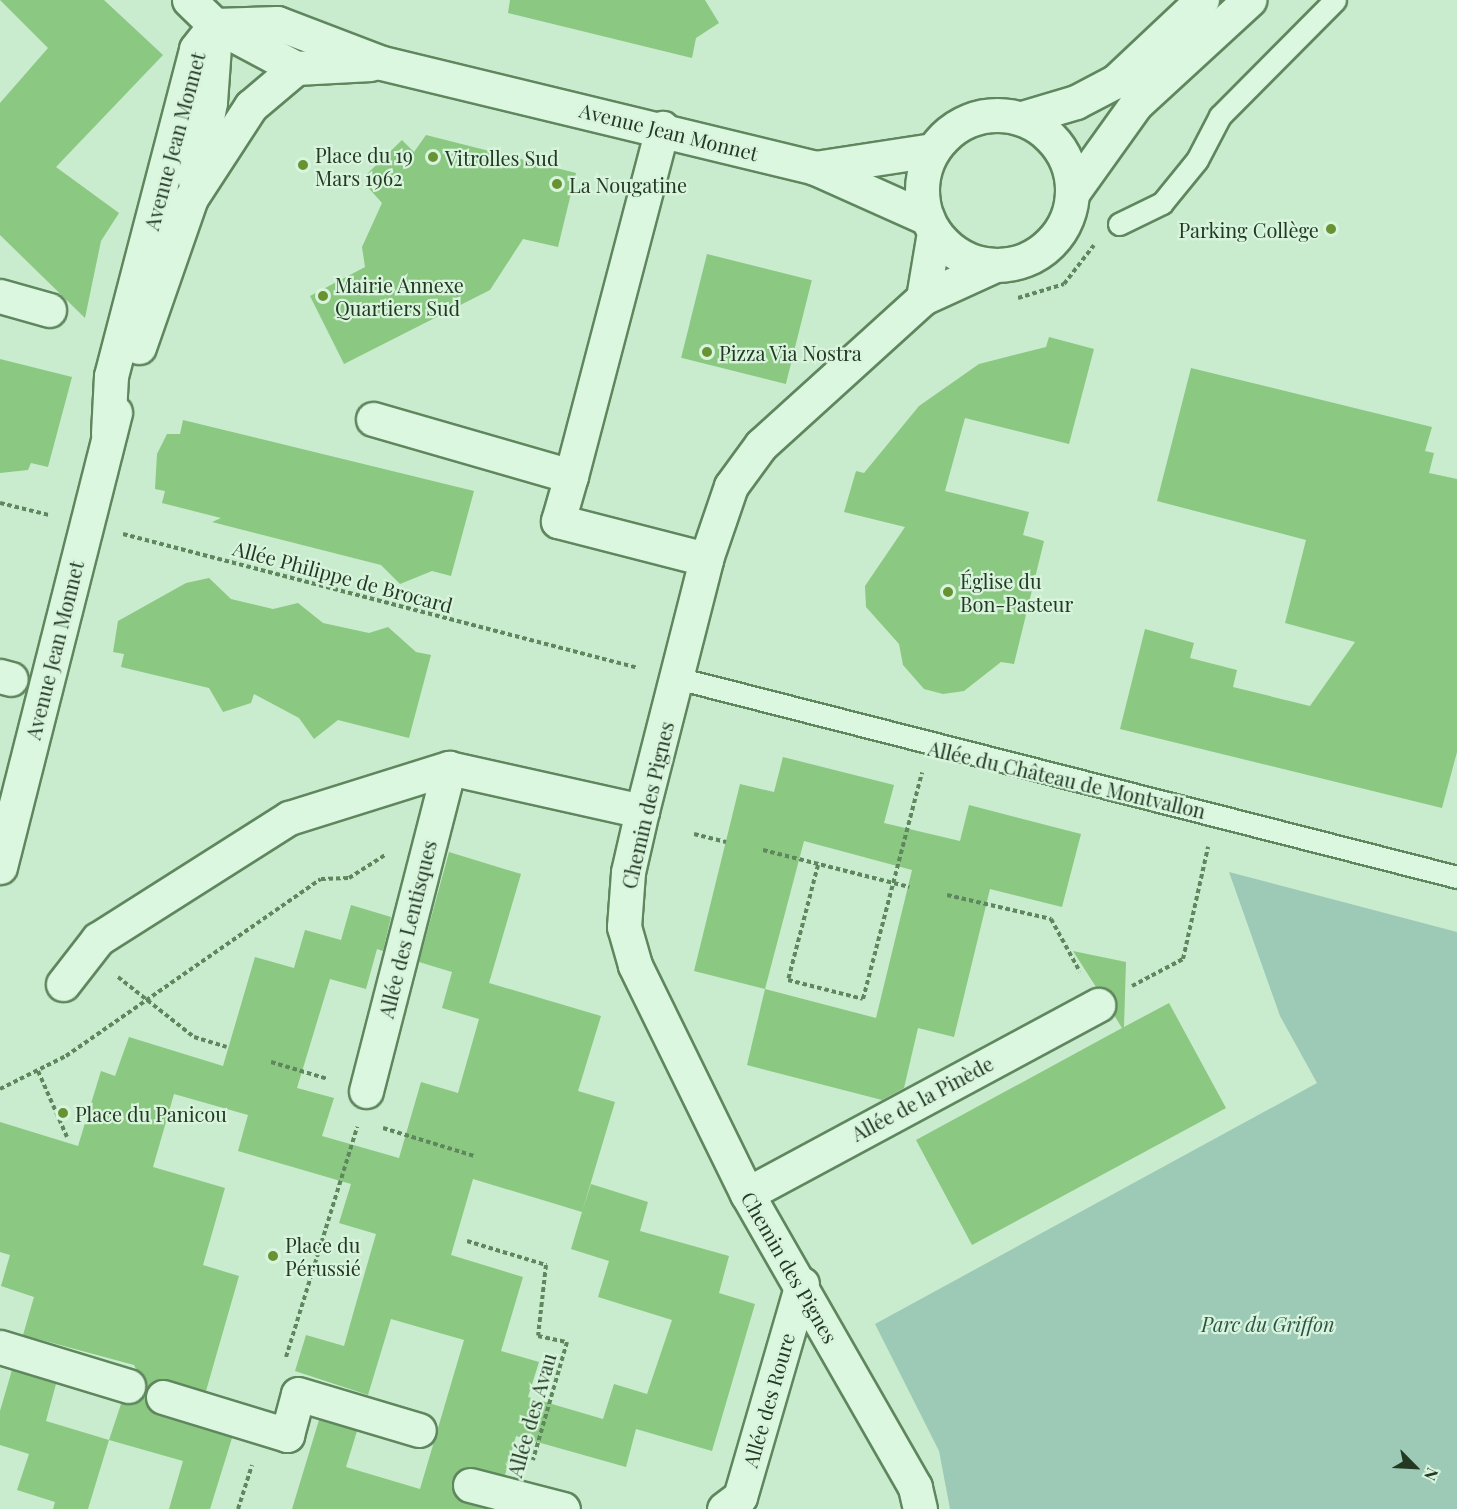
<!DOCTYPE html>
<html>
<head>
<meta charset="utf-8">
<style>
  body { margin:0 }
  #map { position:relative; width:1457px; height:1509px; overflow:hidden; background:#c9ecce; font-family:"Playfair Display",serif }
  div>[style] { position:absolute }
  [style*='--x'] { left:calc(var(--x)*1px); top:calc(var(--y)*1px); width:calc(var(--w)*1px); rotate:calc(var(--a)*1deg) }
  .green>* { inset:0; background:#9dcab7 }
  .building>* { inset:0; background:#8bc881; transform-origin:0 0 }
  .path>* { height:4px; margin-top:-2px; transform-origin:0; background:repeating-linear-gradient(90deg,#5f875e 0 4.5px,transparent 0 7.5px) }
  .roads { filter:drop-shadow(2px 0 #5f875e) drop-shadow(-2px 0 #5f875e) drop-shadow(0 2px #5f875e) drop-shadow(0 -2px #5f875e) }
  .lane>* { height:21px; margin:-10.5px; padding:0 10.5px; transform-origin:10.5px; border-radius:10.5px; background:#dcf7e0 }
  .street>* { height:33px; margin:-16.5px; padding:0 16.5px; transform-origin:16.5px; border-radius:16.5px; background:#dcf7e0 }
  .secondary>* { height:33px; margin:-16.5px; padding:0 16.5px; transform-origin:16.5px; border-radius:16.5px; background:#dcf7e0 }
  .secondary>.ring { margin:-16.5px; padding:0; box-sizing:content-box; background:none; border:33px solid #dcf7e0; border-radius:50% }
  .dots>* { width:16px; height:16px; translate:-50% -50%; box-sizing:border-box; border:3px solid #d8f4dd; border-radius:50% }
  span { translate:-50% -50%; white-space:nowrap; text-align:center; line-height:1.15; -webkit-text-stroke:4.5px #d8f4dd; paint-order:stroke }
  .street-label { font-size:20px; color:#233921 }
  .poi-label { font-size:20px; color:#233921 }
  .left { translate:0 -50%; text-align:left }
  .right { translate:-100% -50%; text-align:right }
  .park-label { font-size:20px; color:#295447; font-style:italic }
  .north { position:absolute; left:1385px; top:1437px; width:60px; height:60px; -webkit-text-stroke:4px #d8f4dd; paint-order:stroke; rotate:114deg; font-size:16px; font-weight:700; line-height:24px; text-align:center; color:#233921 }
  .north::after { content:''; display:block; margin:auto; width:21px; height:27px; background:#233921; clip-path:polygon(50% 0,100% 100%,50% 72%,0 100%) }
</style>
</head>
<body>
<div id="map">
  <div class="green">
    <i style="clip-path:polygon(1229px 872px,1457px 932px,1457px 1509px,950px 1509px,939px 1451px,875px 1324px,1317px 1083px,1280px 1016px)"></i>
  </div>
  <div class="building">
    <i style="clip-path:polygon(0 0,104px 0,163px 55px,56px 167px,119px 213px,101px 241px,85px 318px,0 235px,0 103px,48px 48px)"></i>
    <i style="clip-path:polygon(510px 0,705px 0,719px 23px,696px 38px,692px 58px,508px 13px)"></i>
    <i style="clip-path:polygon(426px 135px,576px 173px,558px 247px,523px 239px,490px 290px,344px 364px,310px 296px,365px 267px,362px 247px,382px 203px,365px 184px,371px 179px,367px 174px,402px 140px,414px 152px)"></i>
    <i style="left:707px;top:254px;width:108px;height:107px;rotate:14deg"></i>
    <i style="clip-path:polygon(1049px 337px,1094px 349px,1069px 444px,965px 418px,945px 491px,1029px 512px,1023px 535px,1044px 541px,1014px 664px,1001px 662px,964px 691px,943px 694px,924px 689px,903px 665px,899px 644px,866px 607px,865px 586px,905px 527px,844px 512px,856px 471px,864px 473px,919px 406px,979px 364px,1046px 347px)"></i>
    <i style="clip-path:polygon(0 359px,72px 377px,48px 467px,31px 463px,28px 470px,0 473px)"></i>
    <i style="clip-path:polygon(1191px 368px,1432px 427px,1425px 451px,1434px 453px,1429px 473px,1457px 479px,1457px 752px,1442px 808px,1120px 729px,1145px 629px,1194px 643px,1190px 658px,1237px 670px,1233px 687px,1310px 706px,1355px 642px,1285px 623px,1306px 540px,1157px 501px)"></i>
    <i style="clip-path:polygon(183px 420px,474px 491px,451px 576px,432px 571px,400px 584px,381px 565px,212px 522px,221px 518px,162px 503px,165px 491px,155px 489px,157px 454px,167px 434px,180px 434px)"></i>
    <i style="clip-path:polygon(209px 578px,231px 599px,273px 609px,298px 603px,323px 623px,369px 633px,388px 627px,416px 652px,431px 655px,409px 738px,338px 720px,314px 739px,299px 718px,254px 694px,251px 703px,223px 712px,209px 688px,121px 667px,124px 654px,113px 652px,118px 621px,186px 583px)"></i>
    <i style="clip-path:polygon(evenodd,783px 757px,894px 785px,884px 823px,960px 841px,969px 805px,1081px 834px,1062px 907px,990px 889px,954px 1037px,918px 1028px,904px 1088px,882px 1100px,747px 1065px,765px 989px,694px 971px,740px 784px,774px 792px,783px 757px,804px 841px,912px 870px,876px 1018px,765px 989px,804px 841px)"></i>
    <i style="clip-path:polygon(evenodd,449px 852px,521px 874px,489px 983px,601px 1016px,578px 1091px,615px 1102px,582px 1212px,591px 1184px,648px 1202px,640px 1231px,729px 1256px,719px 1293px,755px 1304px,712px 1451px,636px 1429px,626px 1467px,516px 1436px,505px 1475px,466px 1467px,452px 1480px,457px 1499px,488px 1509px,292px 1509px,319px 1420px,357px 1431px,346px 1467px,420px 1489px,464px 1340px,391px 1319px,368px 1395px,295px 1371px,306px 1335px,344px 1346px,355px 1307px,376px 1234px,339px 1223px,351px 1184px,238px 1151px,248px 1115px,174px 1094px,153px 1167px,225px 1188px,203px 1265px,239px 1276px,206px 1391px,159px 1379px,146px 1390px,134px 1365px,23px 1335px,34px 1297px,1px 1286px,10px 1255px,0 1252px,0 1122px,78px 1146px,101px 1071px,115px 1076px,129px 1037px,223px 1066px,255px 957px,294px 968px,305px 930px,341px 940px,351px 905px,391px 917px,383px 951px,377px 949px,366px 989px,330px 979px,297px 1088px,334px 1098px,322px 1136px,399px 1158px,421px 1082px,458px 1093px,479px 1019px,442px 1008px,452px 972px,419px 962px,449px 852px,473px 1179px,582px 1212px,571px 1249px,609px 1261px,598px 1297px,672px 1320px,647px 1394px,614px 1384px,603px 1419px,528px 1397px,539px 1362px,501px 1351px,523px 1277px,451px 1255px,473px 1179px)"></i>
    <i style="clip-path:polygon(1073px 951px,1126px 962px,1124px 1027px,1169px 1003px,1226px 1108px,972px 1245px,916px 1140px,1122px 1028px,1114px 1015px,1114px 996px,1096px 987px)"></i>
    <i style="clip-path:polygon(12px 1370px,56px 1384px,46px 1421px,109px 1440px,121px 1404px,133px 1404px,145px 1393px,149px 1409px,157px 1415px,232px 1438px,210px 1509px,169px 1509px,183px 1461px,109px 1440px,88px 1509px,53px 1509px,55px 1502px,17px 1490px,29px 1454px,0 1445px,0 1411px)"></i>
  </div>
  <div class="path">
    <i style="--x:1018;--y:298;--w:48;--a:-16.9"></i>
    <i style="--x:1064;--y:284;--w:49;--a:-52.4"></i>
    <i style="--x:0;--y:503;--w:50;--a:13.8"></i>
    <i style="--x:123;--y:534;--w:532;--a:14.58"></i>
    <i style="--x:694;--y:834;--w:33;--a:14"></i>
    <i style="--x:763;--y:850;--w:151;--a:14.2"></i>
    <i style="--x:818;--y:865;--w:119;--a:104.6"></i>
    <i style="--x:788;--y:980;--w:77;--a:14.2"></i>
    <i style="--x:863;--y:999;--w:234;--a:-75.4"></i>
    <i style="--x:947;--y:895;--w:107;--a:13"></i>
    <i style="--x:1051;--y:919;--w:60;--a:61.3"></i>
    <i style="--x:118;--y:977;--w:97;--a:38.3"></i>
    <i style="--x:194;--y:1037;--w:34;--a:17"></i>
    <i style="--x:1132;--y:986;--w:58;--a:-27.9"></i>
    <i style="--x:1183;--y:959;--w:115;--a:-77.4"></i>
    <i style="--x:271;--y:1062;--w:59;--a:16.6"></i>
    <i style="--x:38;--y:1071;--w:72;--a:66.3"></i>
    <i style="--x:0;--y:1089;--w:74;--a:-26.6"></i>
    <i style="--x:66;--y:1056;--w:310;--a:-34.8"></i>
    <i style="--x:321;--y:879;--w:28;--a:-2"></i>
    <i style="--x:349;--y:878;--w:43;--a:-32.6"></i>
    <i style="--x:383;--y:1128;--w:95;--a:17.1"></i>
    <i style="--x:467;--y:1241;--w:83;--a:16.9"></i>
    <i style="--x:546;--y:1265;--w:71;--a:96.4"></i>
    <i style="--x:538;--y:1336;--w:30;--a:12"></i>
    <i style="--x:567;--y:1342;--w:123;--a:106.1"></i>
    <i style="--x:286;--y:1357;--w:241;--a:-72.8"></i>
    <i style="--x:238;--y:1509;--w:46;--a:-72.3"></i>
  </div>
  <div class="roads">
    <div class="lane">
      <i style="--x:1119;--y:224;--w:48;--a:-26"></i>
      <i style="--x:1162;--y:203;--w:55;--a:-50.9"></i>
      <i style="--x:1197;--y:160;--w:50;--a:-62.4"></i>
      <i style="--x:1220;--y:116;--w:163;--a:-45.2"></i>
      <i style="--x:677;--y:678;--w:805;--a:14.31"></i>
    </div>
    <div class="street">
      <i style="--x:189;--y:0;--w:36;--a:44"></i>
      <i style="--x:0;--y:296;--w:51;--a:15.9"></i>
      <i style="--x:923;--y:298;--w:67;--a:-80.5"></i>
      <i style="--x:373;--y:419;--w:206;--a:16.1"></i>
      <i style="--x:571;--y:476;--w:360;--a:-75.3"></i>
      <i style="--x:571;--y:476;--w:47;--a:106.1"></i>
      <i style="--x:558;--y:521;--w:153;--a:14.4"></i>
      <i style="--x:0;--y:676;--w:11;--a:15"></i>
      <i style="--x:63;--y:984;--w:57;--a:-52.1"></i>
      <i style="--x:98;--y:939;--w:226;--a:-32.4"></i>
      <i style="--x:289;--y:818;--w:168;--a:-17.4"></i>
      <i style="--x:449;--y:768;--w:198;--a:12.6"></i>
      <i style="--x:366;--y:1091;--w:333;--a:-75.6"></i>
      <i style="--x:747;--y:1194;--w:399;--a:-28.3"></i>
      <i style="--x:0;--y:1347;--w:134;--a:16.9"></i>
      <i style="--x:163;--y:1397;--w:130;--a:17"></i>
      <i style="--x:287;--y:1435;--w:42;--a:-75"></i>
      <i style="--x:298;--y:1394;--w:126;--a:16.6"></i>
      <i style="--x:470;--y:1485;--w:96;--a:14.5"></i>
      <i style="--x:724;--y:1509;--w:20;--a:-37"></i>
      <i style="--x:740;--y:1497;--w:222;--a:-73.8"></i>
      <i style="--x:920;--y:1509;--w:23;--a:-103"></i>
      <i style="--x:915;--y:1487;--w:338;--a:-119.8"></i>
      <i style="--x:747;--y:1194;--w:255;--a:-116.1"></i>
      <i style="--x:635;--y:965;--w:40;--a:-106"></i>
      <i style="--x:624;--y:927;--w:55;--a:-85.8"></i>
      <i style="--x:628;--y:872;--w:63;--a:-77.1"></i>
      <i style="--x:642;--y:811;--w:260;--a:-75.7"></i>
      <i style="--x:706;--y:559;--w:77;--a:-71.1"></i>
      <i style="--x:731;--y:486;--w:51;--a:-53.8"></i>
      <i style="--x:761;--y:445;--w:219;--a:-42.2"></i>
      <i style="--x:923;--y:298;--w:77;--a:-24.6"></i>
    </div>
    <div class="secondary">
      <i style="--x:215;--y:25;--w:92;--a:28"></i>
      <i class="ring" style="left:922px;top:115px;width:117px;height:117px"></i>
      <i style="--x:1022;--y:118;--w:56;--a:-16.5"></i>
      <i style="--x:1076;--y:102;--w:45;--a:-27.7"></i>
      <i style="--x:1116;--y:81;--w:118;--a:-43.3"></i>
      <i style="--x:815;--y:168;--w:119;--a:-8.7"></i>
      <i style="--x:195;--y:181;--w:80;--a:-79.2"></i>
      <i style="--x:210;--y:102;--w:56;--a:-85.9"></i>
      <i style="--x:1073;--y:192;--w:108;--a:-54.4"></i>
      <i style="--x:1136;--y:104;--w:154;--a:-42.6"></i>
      <i style="--x:139;--y:347;--w:158;--a:-70.8"></i>
      <i style="--x:191;--y:198;--w:110;--a:-56.9"></i>
      <i style="--x:251;--y:106;--w:59;--a:-40.2"></i>
      <i style="--x:296;--y:68;--w:75;--a:-3.1"></i>
      <i style="--x:108;--y:433;--w:57;--a:-87"></i>
      <i style="--x:111;--y:376;--w:338;--a:-75.4"></i>
      <i style="--x:196;--y:49;--w:31;--a:-52"></i>
      <i style="--x:215;--y:25;--w:62;--a:-1.8"></i>
      <i style="--x:277;--y:23;--w:112;--a:20.9"></i>
      <i style="--x:382;--y:63;--w:446;--a:13.6"></i>
      <i style="--x:815;--y:168;--w:123;--a:24.1"></i>
      <i style="--x:0;--y:867;--w:469;--a:-75.8"></i>
    </div>
  </div>
  <div class="dots">
    <i style="left:433px;top:157px;background:#689332"></i>
    <i style="left:303px;top:165px;background:#689332"></i>
    <i style="left:557px;top:184px;background:#689332"></i>
    <i style="left:1331px;top:229px;background:#689332"></i>
    <i style="left:323px;top:296px;background:#689332"></i>
    <i style="left:707px;top:352px;background:#689332"></i>
    <i style="left:948px;top:592px;background:#689332"></i>
    <i style="left:63px;top:1113px;background:#689332"></i>
    <i style="left:273px;top:1256px;background:#689332"></i>
  </div>
  <div class="street-label">
    <span style="left:669px;top:131px;rotate:14deg">Avenue Jean Monnet</span>
    <span style="left:174px;top:141px;rotate:-75deg">Avenue Jean Monnet</span>
    <span style="left:343px;top:576px;rotate:15deg">Allée Philippe de Brocard</span>
    <span style="left:54px;top:650px;rotate:-76deg">Avenue Jean Monnet</span>
    <span style="left:1067px;top:779px;rotate:13deg">Allée du Château de Montvallon</span>
    <span style="left:647px;top:805px;rotate:-77deg">Chemin des Pignes</span>
    <span style="left:407px;top:929px;rotate:-76deg">Allée des Lentisques</span>
    <span style="left:922px;top:1098px;rotate:-28deg">Allée de la Pinède</span>
    <span style="left:790px;top:1267px;rotate:60deg">Chemin des Pignes</span>
    <span style="left:768px;top:1400px;rotate:-74deg">Allée des Roure</span>
    <span style="left:531px;top:1415px;rotate:-74deg">Allée des Avau</span>
  </div>
  <div class="poi-label">
    <span class="left" style="left:315px;top:166px">Place du 19<br>Mars 1962</span>
    <span class="left" style="left:445px;top:157px">Vitrolles Sud</span>
    <span class="left" style="left:569px;top:184px">La Nougatine</span>
    <span class="right" style="left:1319px;top:229px">Parking Collège</span>
    <span class="left" style="left:335px;top:296px">Mairie Annexe<br>Quartiers Sud</span>
    <span class="left" style="left:719px;top:352px">Pizza Via Nostra</span>
    <span class="left" style="left:960px;top:592px">Église du<br>Bon-Pasteur</span>
    <span class="left" style="left:75px;top:1113px">Place du Panicou</span>
    <span class="left" style="left:285px;top:1256px">Place du<br>Pérussié</span>
  </div>
  <div class="park-label">
    <span style="left:1268px;top:1323px">Parc du Griffon</span>
  </div>
  <div class="north">N</div>
</div>
</body>
</html>
